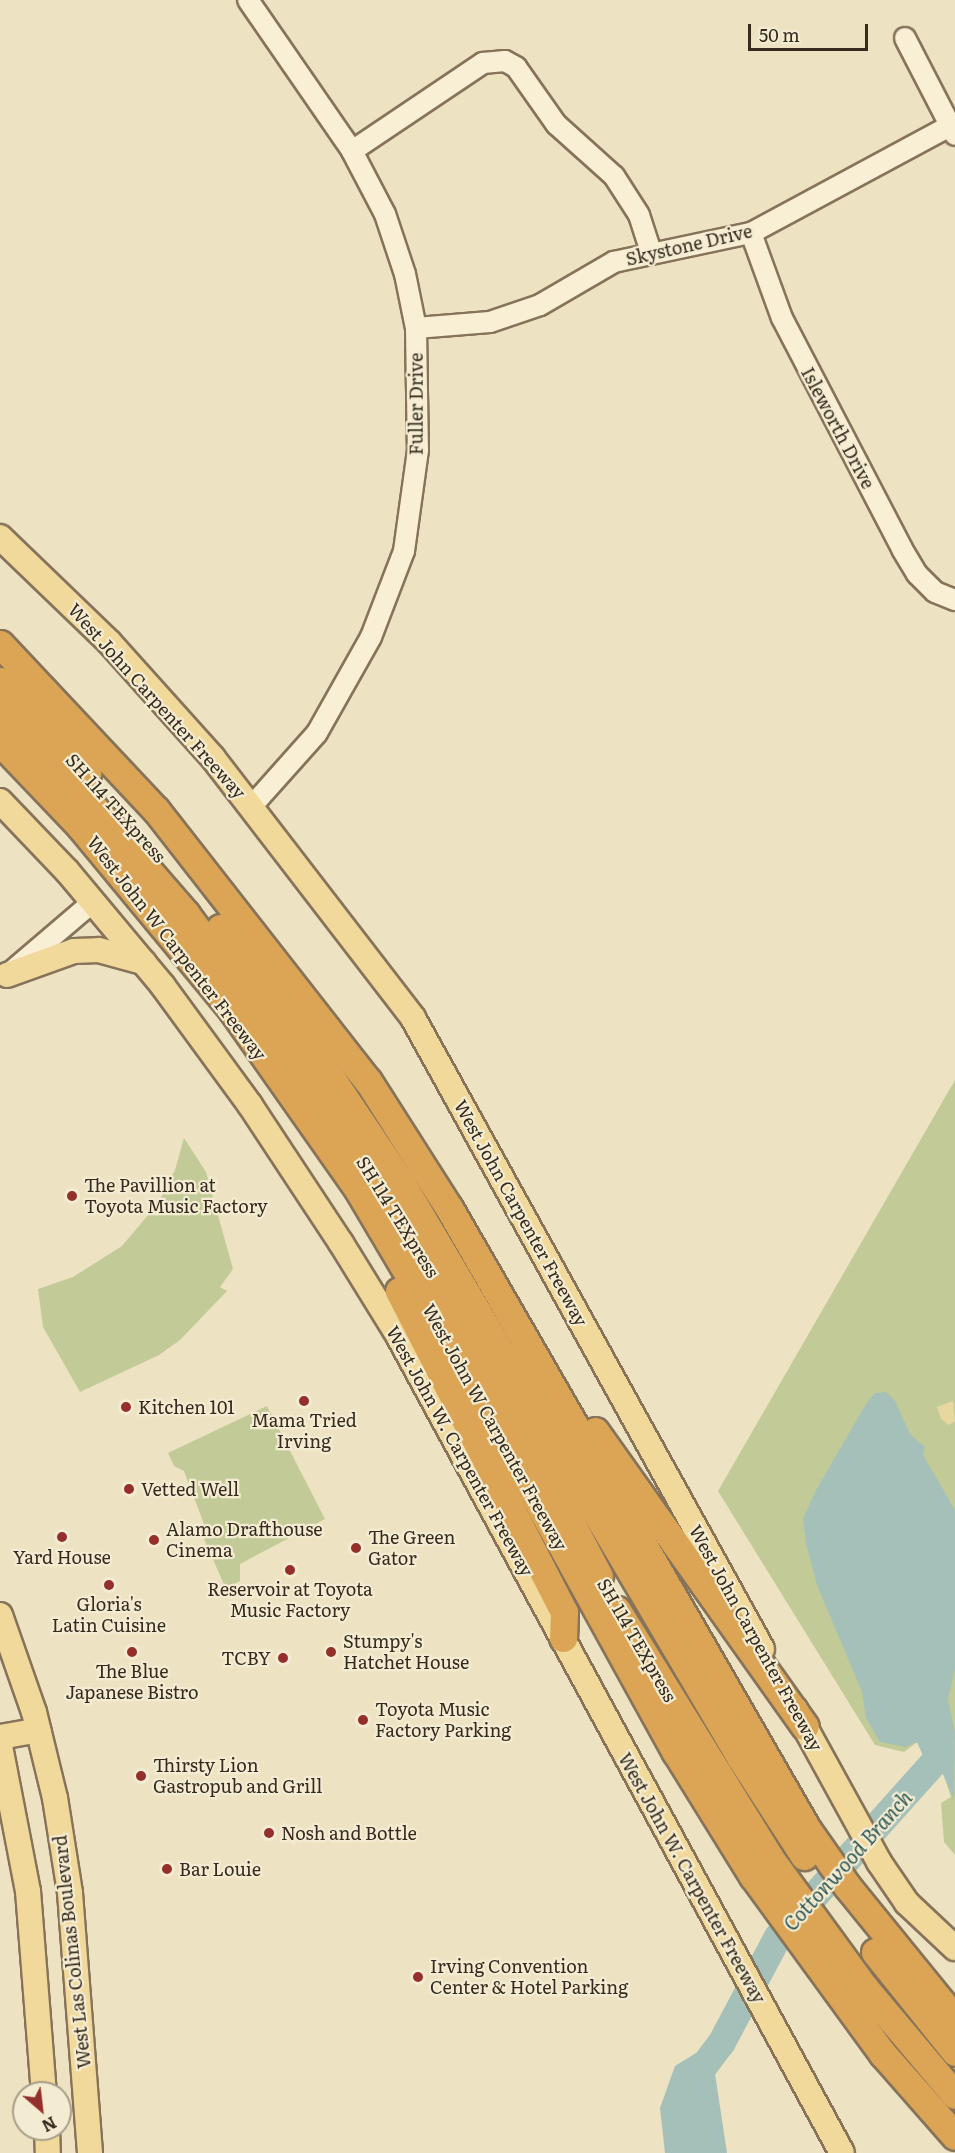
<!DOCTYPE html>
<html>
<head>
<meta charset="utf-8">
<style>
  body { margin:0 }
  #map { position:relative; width:955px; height:2153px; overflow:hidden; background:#ede2c2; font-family:Literata,serif }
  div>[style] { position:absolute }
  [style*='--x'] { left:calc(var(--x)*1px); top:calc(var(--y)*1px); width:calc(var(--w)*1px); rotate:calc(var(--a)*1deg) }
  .green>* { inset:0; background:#c2cb97 }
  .sand>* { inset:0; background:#e8d8a0 }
  .water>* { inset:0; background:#a5c0b9 }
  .river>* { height:28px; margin:-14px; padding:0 14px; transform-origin:14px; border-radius:14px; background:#a5c0b9 }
  .roads { filter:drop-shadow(2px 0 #86735a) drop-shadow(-2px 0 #86735a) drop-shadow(0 2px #86735a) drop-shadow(0 -2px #86735a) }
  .minor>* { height:20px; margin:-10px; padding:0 10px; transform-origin:10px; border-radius:10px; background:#f8efd5 }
  .major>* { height:24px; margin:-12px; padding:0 12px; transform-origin:12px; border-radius:12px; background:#f0d99b }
  .highway>* { height:27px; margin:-13.5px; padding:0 13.5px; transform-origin:13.5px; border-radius:13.5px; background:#dba555 }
  .dots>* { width:16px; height:16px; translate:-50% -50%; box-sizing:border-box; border:3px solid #f4ecd2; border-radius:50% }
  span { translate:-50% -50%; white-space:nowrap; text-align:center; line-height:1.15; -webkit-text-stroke:4.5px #f4ecd2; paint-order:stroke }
  .street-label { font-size:18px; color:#362b1e }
  .poi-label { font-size:18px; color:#362b1e }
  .left { translate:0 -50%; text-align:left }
  .right { translate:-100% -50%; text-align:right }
  .water-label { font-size:20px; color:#2d5655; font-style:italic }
  .north { position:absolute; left:12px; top:2081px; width:60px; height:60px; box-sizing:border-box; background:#f4ecd2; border:2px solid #a89f8a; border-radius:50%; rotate:152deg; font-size:16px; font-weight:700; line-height:24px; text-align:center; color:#362b1e }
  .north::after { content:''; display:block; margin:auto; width:21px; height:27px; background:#942f2b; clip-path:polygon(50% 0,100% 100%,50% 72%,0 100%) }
  .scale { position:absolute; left:748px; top:24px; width:120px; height:27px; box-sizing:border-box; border:3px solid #362b1e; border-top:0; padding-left:8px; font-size:18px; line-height:21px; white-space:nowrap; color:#362b1e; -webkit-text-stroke:4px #f4ecd2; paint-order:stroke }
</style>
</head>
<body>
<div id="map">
  <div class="green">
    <i style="clip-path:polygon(955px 1080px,955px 1855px,944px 1842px,941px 1803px,951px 1797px,936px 1751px,919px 1741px,904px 1752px,875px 1745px,718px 1491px)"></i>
    <i style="clip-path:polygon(184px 1138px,206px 1172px,233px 1269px,220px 1287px,227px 1291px,180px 1340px,159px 1355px,80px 1392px,43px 1327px,38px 1289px,73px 1277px,122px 1246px,159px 1202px,175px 1170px)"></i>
    <i style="clip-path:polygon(267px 1406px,325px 1519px,240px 1564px,240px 1581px,226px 1589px,204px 1539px,207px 1532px,184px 1471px,174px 1466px,168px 1453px)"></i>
  </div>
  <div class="sand">
    <i style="clip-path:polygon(953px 1401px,955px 1421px,949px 1425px,941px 1419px,937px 1407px)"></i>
  </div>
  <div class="water">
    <i style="clip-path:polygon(886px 1392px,895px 1401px,910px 1434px,925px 1447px,923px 1455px,955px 1510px,955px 1669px,948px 1699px,955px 1733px,954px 1801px,931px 1745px,919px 1741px,906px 1747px,880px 1742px,866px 1718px,862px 1692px,817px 1585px,806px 1544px,803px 1519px,815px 1492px,866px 1404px,875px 1393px)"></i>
    <i style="clip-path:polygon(696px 2053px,712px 2054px,727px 2153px,665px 2153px,660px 2108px,675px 2066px)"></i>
  </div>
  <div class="river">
    <i style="--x:703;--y:2153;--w:79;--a:-93.6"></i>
    <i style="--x:698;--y:2074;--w:38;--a:-53"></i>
    <i style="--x:721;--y:2044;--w:121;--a:-62"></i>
    <i style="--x:778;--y:1937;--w:241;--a:-48.2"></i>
    <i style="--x:939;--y:1757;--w:46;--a:-114.3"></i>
  </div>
  <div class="roads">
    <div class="minor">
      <i style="--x:248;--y:0;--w:183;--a:55.4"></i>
      <i style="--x:352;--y:151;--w:71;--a:62.4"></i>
      <i style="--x:385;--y:214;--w:63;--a:71.6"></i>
      <i style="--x:405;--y:274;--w:55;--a:78.5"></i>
      <i style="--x:416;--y:328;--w:122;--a:89.1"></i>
      <i style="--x:418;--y:450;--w:102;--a:97.9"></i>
      <i style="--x:404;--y:551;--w:92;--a:111"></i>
      <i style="--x:371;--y:637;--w:110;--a:119.4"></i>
      <i style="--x:317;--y:733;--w:98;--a:131.7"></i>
      <i style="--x:905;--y:38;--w:109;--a:62.7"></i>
      <i style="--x:352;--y:151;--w:158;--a:-33.9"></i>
      <i style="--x:483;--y:63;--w:22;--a:-5"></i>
      <i style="--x:505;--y:61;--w:13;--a:29"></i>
      <i style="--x:516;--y:67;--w:70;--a:54.9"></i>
      <i style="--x:556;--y:124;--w:78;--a:41.9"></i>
      <i style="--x:614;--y:176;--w:46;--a:57.3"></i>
      <i style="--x:639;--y:215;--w:39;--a:72"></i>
      <i style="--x:751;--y:233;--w:90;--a:70"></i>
      <i style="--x:782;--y:318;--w:260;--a:62.5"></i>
      <i style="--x:902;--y:549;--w:29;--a:59"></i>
      <i style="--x:917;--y:574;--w:25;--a:45"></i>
      <i style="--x:935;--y:592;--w:22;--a:22"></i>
      <i style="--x:416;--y:328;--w:74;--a:-4.6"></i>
      <i style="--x:490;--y:322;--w:53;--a:-18.8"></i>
      <i style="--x:540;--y:305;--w:86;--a:-30.2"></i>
      <i style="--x:614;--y:262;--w:140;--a:-12"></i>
      <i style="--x:751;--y:233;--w:226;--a:-28.3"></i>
      <i style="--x:13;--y:970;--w:105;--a:-40.4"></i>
    </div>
    <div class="major">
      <i style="--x:0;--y:537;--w:151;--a:43.9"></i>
      <i style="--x:109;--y:642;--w:156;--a:48.1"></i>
      <i style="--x:213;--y:758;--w:328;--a:52.4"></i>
      <i style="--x:413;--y:1018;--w:721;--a:61.05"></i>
      <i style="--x:0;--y:801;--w:97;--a:46.3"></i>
      <i style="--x:67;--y:871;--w:150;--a:50.1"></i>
      <i style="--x:163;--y:986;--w:147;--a:53.8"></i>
      <i style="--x:250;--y:1105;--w:165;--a:56.6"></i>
      <i style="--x:341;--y:1243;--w:110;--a:58.3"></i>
      <i style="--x:399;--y:1337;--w:928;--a:61.5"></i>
      <i style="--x:7;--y:975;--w:71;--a:-19.7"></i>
      <i style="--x:74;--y:951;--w:25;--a:-2"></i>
      <i style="--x:99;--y:950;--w:46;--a:15.3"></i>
      <i style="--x:0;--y:1615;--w:103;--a:70.7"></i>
      <i style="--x:34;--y:1712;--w:89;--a:76.3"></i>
      <i style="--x:55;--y:1798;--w:96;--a:81"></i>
      <i style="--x:70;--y:1893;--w:261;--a:85.6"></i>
      <i style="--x:795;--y:1709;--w:175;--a:61.2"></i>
      <i style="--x:879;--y:1862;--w:50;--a:55.7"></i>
      <i style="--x:907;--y:1903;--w:66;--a:43.2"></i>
      <i style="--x:0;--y:1737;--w:39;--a:-10"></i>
      <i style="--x:0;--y:1746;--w:148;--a:79.1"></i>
      <i style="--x:28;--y:1891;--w:203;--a:85.5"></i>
      <i style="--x:47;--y:2129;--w:24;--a:88"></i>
    </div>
    <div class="highway">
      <i style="--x:0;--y:644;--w:228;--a:46.8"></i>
      <i style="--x:156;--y:810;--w:344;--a:52"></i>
      <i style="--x:368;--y:1081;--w:151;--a:57.5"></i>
      <i style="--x:449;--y:1208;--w:717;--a:60.04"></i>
      <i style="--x:807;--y:1829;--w:70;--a:54.9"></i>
      <i style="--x:847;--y:1886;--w:171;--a:50.9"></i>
      <i style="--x:0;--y:681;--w:127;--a:46.6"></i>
      <i style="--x:0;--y:710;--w:128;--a:45.9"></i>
      <i style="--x:89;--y:802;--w:148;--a:49.1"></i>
      <i style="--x:186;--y:914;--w:247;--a:53.7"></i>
      <i style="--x:332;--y:1113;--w:99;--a:56.1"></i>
      <i style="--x:387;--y:1195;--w:236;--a:59.7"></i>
      <i style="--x:506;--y:1399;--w:200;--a:62.3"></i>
      <i style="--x:0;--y:742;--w:116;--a:46.4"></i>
      <i style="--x:80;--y:826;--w:239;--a:50.4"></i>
      <i style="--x:232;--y:1010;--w:221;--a:54.9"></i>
      <i style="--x:359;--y:1191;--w:202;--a:59.4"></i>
      <i style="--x:462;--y:1365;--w:442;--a:61.1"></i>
      <i style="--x:676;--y:1752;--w:146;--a:58.2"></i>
      <i style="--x:753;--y:1876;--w:220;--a:53.9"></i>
      <i style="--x:883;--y:2054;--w:109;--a:48.7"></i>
      <i style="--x:220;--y:928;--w:104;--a:51.3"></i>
      <i style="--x:285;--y:1009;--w:211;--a:56.2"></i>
      <i style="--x:402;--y:1184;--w:665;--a:59.46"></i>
      <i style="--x:740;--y:1757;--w:118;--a:57.1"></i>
      <i style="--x:399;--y:1291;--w:361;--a:62.8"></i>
      <i style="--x:564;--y:1612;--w:26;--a:92"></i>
      <i style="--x:595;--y:1431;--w:362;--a:54.6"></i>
      <i style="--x:617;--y:1610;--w:291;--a:58.3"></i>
      <i style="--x:770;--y:1858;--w:160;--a:53.9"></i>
      <i style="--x:864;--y:1987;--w:141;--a:49.9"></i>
      <i style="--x:875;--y:1952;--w:128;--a:51.3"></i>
    </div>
  </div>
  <div class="dots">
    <i style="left:72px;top:1196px;background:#942f2b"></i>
    <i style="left:304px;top:1401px;background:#942f2b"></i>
    <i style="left:126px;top:1407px;background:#942f2b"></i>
    <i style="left:129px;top:1489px;background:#942f2b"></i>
    <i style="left:62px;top:1537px;background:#942f2b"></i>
    <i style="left:154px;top:1540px;background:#942f2b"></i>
    <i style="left:356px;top:1548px;background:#942f2b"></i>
    <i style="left:290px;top:1570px;background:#942f2b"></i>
    <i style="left:109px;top:1585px;background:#942f2b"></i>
    <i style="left:132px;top:1652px;background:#942f2b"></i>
    <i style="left:331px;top:1652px;background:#942f2b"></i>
    <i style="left:283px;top:1658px;background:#942f2b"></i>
    <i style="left:363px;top:1720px;background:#942f2b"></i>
    <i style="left:141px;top:1776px;background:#942f2b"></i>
    <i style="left:269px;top:1833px;background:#942f2b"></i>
    <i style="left:167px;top:1869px;background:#942f2b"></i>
    <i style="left:418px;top:1977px;background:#942f2b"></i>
  </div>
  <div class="street-label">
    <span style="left:689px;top:245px;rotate:-13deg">Skystone Drive</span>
    <span style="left:416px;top:404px;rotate:-90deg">Fuller Drive</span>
    <span style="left:838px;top:428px;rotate:62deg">Isleworth Drive</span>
    <span style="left:157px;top:701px;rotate:48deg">West John Carpenter Freeway</span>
    <span style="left:116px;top:808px;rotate:48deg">SH 114 TEXpress</span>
    <span style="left:177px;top:948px;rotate:52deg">West John W Carpenter Freeway</span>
    <span style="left:521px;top:1213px;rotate:61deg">West John Carpenter Freeway</span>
    <span style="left:398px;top:1217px;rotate:58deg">SH 114 TEXpress</span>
    <span style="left:495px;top:1427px;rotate:61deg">West John W Carpenter Freeway</span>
    <span style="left:460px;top:1451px;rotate:61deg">West John W. Carpenter Freeway</span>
    <span style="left:756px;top:1638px;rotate:61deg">West John Carpenter Freeway</span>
    <span style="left:637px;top:1640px;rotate:60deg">SH 114 TEXpress</span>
    <span style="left:692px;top:1878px;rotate:61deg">West John W. Carpenter Freeway</span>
    <span style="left:72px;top:1952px;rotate:-96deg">West Las Colinas Boulevard</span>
  </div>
  <div class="poi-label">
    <span class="left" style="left:84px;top:1196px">The Pavillion at<br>Toyota Music Factory</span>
    <span class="left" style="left:138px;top:1407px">Kitchen 101</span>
    <span style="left:304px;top:1431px">Mama Tried<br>Irving</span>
    <span class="left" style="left:141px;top:1489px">Vetted Well</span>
    <span class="left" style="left:166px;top:1540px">Alamo Drafthouse<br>Cinema</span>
    <span class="left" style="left:368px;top:1548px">The Green<br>Gator</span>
    <span style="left:62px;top:1557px">Yard House</span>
    <span style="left:290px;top:1600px">Reservoir at Toyota<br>Music Factory</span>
    <span style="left:109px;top:1615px">Gloria's<br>Latin Cuisine</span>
    <span class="left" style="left:343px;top:1652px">Stumpy's<br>Hatchet House</span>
    <span class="right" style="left:271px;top:1658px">TCBY</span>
    <span style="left:132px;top:1682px">The Blue<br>Japanese Bistro</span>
    <span class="left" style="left:375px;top:1720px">Toyota Music<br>Factory Parking</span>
    <span class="left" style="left:153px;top:1776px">Thirsty Lion<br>Gastropub and Grill</span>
    <span class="left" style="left:281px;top:1833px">Nosh and Bottle</span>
    <span class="left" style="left:179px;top:1869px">Bar Louie</span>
    <span class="left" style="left:430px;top:1977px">Irving Convention<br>Center &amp; Hotel Parking</span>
  </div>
  <div class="water-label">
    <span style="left:847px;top:1860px;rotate:-48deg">Cottonwood Branch</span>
  </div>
  <div class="north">N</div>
  <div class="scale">50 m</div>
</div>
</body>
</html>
